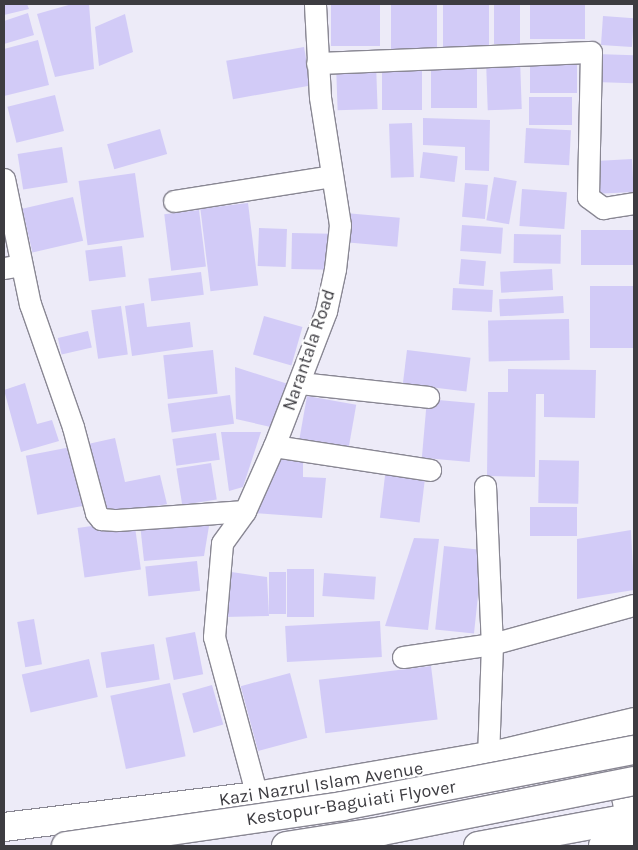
<!DOCTYPE html>
<html>
<head>
<meta charset="utf-8">
<style>
  body { margin:0 }
  #map { position:relative; width:638px; height:850px; overflow:hidden; background:#edebf8; font-family:Karla,sans-serif }
  div>[style] { position:absolute }
  [style*='--x'] { left:calc(var(--x)*1px); top:calc(var(--y)*1px); width:calc(var(--w)*1px); rotate:calc(var(--a)*1deg) }
  .building>* { inset:0; background:#d2cbf7; transform-origin:0 0 }
  .roads { filter:drop-shadow(1px 0 #898793) drop-shadow(-1px 0 #898793) drop-shadow(0 1px #898793) drop-shadow(0 -1px #898793) }
  .street>* { height:21px; margin:-10.5px; padding:0 10.5px; transform-origin:10.5px; border-radius:10.5px; background:#fff }
  .secondary>* { height:28px; margin:-14px; padding:0 14px; transform-origin:14px; border-radius:14px; background:#fff }
  .primary>* { height:28px; margin:-14px; padding:0 14px; transform-origin:14px; border-radius:14px; background:#fff }
  .bridges { filter:drop-shadow(1px 0 #898793) drop-shadow(-1px 0 #898793) drop-shadow(0 1px #898793) drop-shadow(0 -1px #898793) }
  .primary-bridge>* { height:28px; margin:-14px; padding:0 14px; transform-origin:14px; border-radius:14px; background:#fff }
  span { translate:-50% -50%; white-space:nowrap; text-align:center; line-height:1.15; -webkit-text-stroke:4.5px #fff; paint-order:stroke }
  .street-label { font-size:18px; color:#3d3c41 }
  .frame { position:absolute; inset:0; border:5px solid #3d3c41; pointer-events:none }
</style>
</head>
<body>
<div id="map">
  <div class="building">
    <i style="clip-path:polygon(4px 4px,27px 4px,29px 9px,4px 15px)"></i>
    <i style="clip-path:polygon(72px 4px,89px 4px,94px 69px,55px 77px,37px 14px)"></i>
    <i style="left:331px;top:4px;width:49px;height:42px"></i>
    <i style="left:391px;top:4px;width:46px;height:45px"></i>
    <i style="left:443px;top:4px;width:46px;height:43px"></i>
    <i style="left:494px;top:4px;width:26px;height:40px"></i>
    <i style="left:530px;top:4px;width:55px;height:35px"></i>
    <i style="clip-path:polygon(28px 13px,34px 35px,4px 44px,4px 21px)"></i>
    <i style="clip-path:polygon(125px 14px,133px 52px,99px 66px,95px 27px)"></i>
    <i style="left:603px;top:16px;width:31px;height:29px;rotate:4deg"></i>
    <i style="clip-path:polygon(38px 40px,49px 85px,4px 96px,4px 49px)"></i>
    <i style="left:304px;top:47px;width:39px;height:79px;rotate:80deg"></i>
    <i style="left:596px;top:54px;width:38px;height:28px;rotate:2deg"></i>
    <i style="left:530px;top:58px;width:47px;height:35px"></i>
    <i style="left:520px;top:59px;width:50px;height:34px;rotate:88deg"></i>
    <i style="left:431px;top:62px;width:46px;height:46px"></i>
    <i style="left:376px;top:63px;width:46px;height:40px;rotate:88deg"></i>
    <i style="left:382px;top:63px;width:40px;height:47px"></i>
    <i style="left:55px;top:95px;width:37px;height:49px;rotate:76deg"></i>
    <i style="left:529px;top:97px;width:43px;height:28px"></i>
    <i style="clip-path:polygon(423px 118px,490px 120px,489px 171px,465px 170px,465px 147px,423px 145px)"></i>
    <i style="left:412px;top:123px;width:54px;height:23px;rotate:88deg"></i>
    <i style="left:526px;top:128px;width:45px;height:35px;rotate:3deg"></i>
    <i style="left:160px;top:129px;width:26px;height:55px;rotate:74deg"></i>
    <i style="left:62px;top:147px;width:36px;height:45px;rotate:81deg"></i>
    <i style="left:423px;top:152px;width:35px;height:26px;rotate:7deg"></i>
    <i style="left:632px;top:159px;width:33px;height:36px;rotate:87deg"></i>
    <i style="left:135px;top:173px;width:65px;height:57px;rotate:82deg"></i>
    <i style="left:494px;top:177px;width:23px;height:44px;rotate:10deg"></i>
    <i style="left:465px;top:183px;width:23px;height:34px;rotate:5deg"></i>
    <i style="left:522px;top:189px;width:45px;height:37px;rotate:4deg"></i>
    <i style="left:73px;top:197px;width:45px;height:52px;rotate:77deg"></i>
    <i style="left:248px;top:203px;width:83px;height:48px;rotate:83deg"></i>
    <i style="left:199px;top:210px;width:57px;height:35px;rotate:83deg"></i>
    <i style="left:345px;top:213px;width:55px;height:29px;rotate:5deg"></i>
    <i style="left:462px;top:225px;width:41px;height:26px;rotate:4deg"></i>
    <i style="left:259px;top:228px;width:28px;height:38px;rotate:2deg"></i>
    <i style="left:634px;top:230px;width:35px;height:53px;rotate:90deg"></i>
    <i style="left:292px;top:233px;width:40px;height:36px;rotate:1deg"></i>
    <i style="left:514px;top:234px;width:47px;height:29px;rotate:1deg"></i>
    <i style="left:122px;top:246px;width:31px;height:37px;rotate:83deg"></i>
    <i style="left:461px;top:259px;width:25px;height:25px;rotate:5deg"></i>
    <i style="left:552px;top:269px;width:21px;height:52px;rotate:87deg"></i>
    <i style="left:201px;top:272px;width:23px;height:53px;rotate:83deg"></i>
    <i style="left:634px;top:286px;width:62px;height:44px;rotate:90deg"></i>
    <i style="left:453px;top:288px;width:40px;height:22px;rotate:3deg"></i>
    <i style="left:563px;top:296px;width:17px;height:64px;rotate:87deg"></i>
    <i style="clip-path:polygon(144px 303px,147px 327px,190px 322px,193px 347px,132px 356px,125px 306px)"></i>
    <i style="left:121px;top:306px;width:49px;height:30px;rotate:82deg"></i>
    <i style="left:264px;top:316px;width:40px;height:40px;rotate:16deg"></i>
    <i style="left:569px;top:319px;width:41px;height:81px;rotate:89deg"></i>
    <i style="left:88px;top:331px;width:17px;height:31px;rotate:77deg"></i>
    <i style="left:213px;top:350px;width:44px;height:50px;rotate:84deg"></i>
    <i style="left:407px;top:350px;width:64px;height:34px;rotate:7deg"></i>
    <i style="clip-path:polygon(235px 367px,288px 384px,275px 428px,236px 419px)"></i>
    <i style="clip-path:polygon(508px 369px,596px 370px,595px 418px,544px 417px,544px 394px,536px 394px,535px 477px,487px 476px,488px 392px,508px 392px)"></i>
    <i style="clip-path:polygon(25px 383px,37px 424px,52px 420px,59px 441px,21px 452px,4px 390px)"></i>
    <i style="left:230px;top:395px;width:29px;height:63px;rotate:82deg"></i>
    <i style="left:307px;top:396px;width:50px;height:46px;rotate:10deg"></i>
    <i style="left:427px;top:399px;width:48px;height:59px;rotate:5deg"></i>
    <i style="clip-path:polygon(221px 432px,261px 432px,243px 487px,229px 491px)"></i>
    <i style="left:216px;top:433px;width:27px;height:44px;rotate:82deg"></i>
    <i style="clip-path:polygon(115px 438px,125px 482px,160px 475px,167px 504px,104px 517px,88px 444px)"></i>
    <i style="left:71px;top:447px;width:60px;height:46px;rotate:79deg"></i>
    <i style="clip-path:polygon(282px 455px,303px 460px,303px 477px,326px 478px,322px 518px,254px 513px)"></i>
    <i style="left:539px;top:460px;width:40px;height:43px;rotate:1deg"></i>
    <i style="left:211px;top:463px;width:37px;height:35px;rotate:81deg"></i>
    <i style="left:386px;top:468px;width:40px;height:50px;rotate:7deg"></i>
    <i style="left:577px;top:507px;width:29px;height:47px;rotate:90deg"></i>
    <i style="left:134px;top:520px;width:50px;height:57px;rotate:82deg"></i>
    <i style="clip-path:polygon(140px 524px,209px 526px,204px 556px,144px 561px)"></i>
    <i style="clip-path:polygon(631px 530px,634px 590px,577px 599px,577px 539px)"></i>
    <i style="clip-path:polygon(414px 538px,439px 539px,428px 630px,385px 626px)"></i>
    <i style="left:444px;top:546px;width:39px;height:84px;rotate:6deg"></i>
    <i style="left:197px;top:561px;width:30px;height:52px;rotate:84deg"></i>
    <i style="left:287px;top:569px;width:27px;height:48px"></i>
    <i style="clip-path:polygon(231px 572px,267px 577px,269px 616px,225px 617px)"></i>
    <i style="left:269px;top:572px;width:17px;height:42px"></i>
    <i style="left:324px;top:573px;width:52px;height:23px;rotate:4deg"></i>
    <i style="left:34px;top:619px;width:46px;height:17px;rotate:80deg"></i>
    <i style="left:380px;top:621px;width:36px;height:95px;rotate:87deg"></i>
    <i style="left:195px;top:632px;width:43px;height:30px;rotate:79deg"></i>
    <i style="left:154px;top:644px;width:36px;height:54px;rotate:81deg"></i>
    <i style="left:89px;top:659px;width:39px;height:69px;rotate:77deg"></i>
    <i style="left:431px;top:666px;width:54px;height:113px;rotate:83deg"></i>
    <i style="left:290px;top:673px;width:67px;height:51px;rotate:75deg"></i>
    <i style="left:170px;top:683px;width:75px;height:61px;rotate:78deg"></i>
    <i style="left:212px;top:685px;width:41px;height:31px;rotate:74deg"></i>
  </div>
  <div class="roads">
    <div class="street">
      <i style="--x:317;--y:63;--w:274;--a:-2.3"></i>
      <i style="--x:591;--y:52;--w:145;--a:91.2"></i>
      <i style="--x:588;--y:197;--w:19;--a:36"></i>
      <i style="--x:603;--y:208;--w:31;--a:-9"></i>
      <i style="--x:4;--y:179;--w:128;--a:78.3"></i>
      <i style="--x:30;--y:304;--w:130;--a:70.7"></i>
      <i style="--x:73;--y:427;--w:89;--a:75"></i>
      <i style="--x:96;--y:513;--w:8;--a:50"></i>
      <i style="--x:101;--y:519;--w:16;--a:4"></i>
      <i style="--x:117;--y:520;--w:128;--a:-4"></i>
      <i style="--x:174;--y:201;--w:160;--a:-9"></i>
      <i style="--x:4;--y:268;--w:17;--a:-10"></i>
      <i style="--x:300;--y:383;--w:129;--a:6.2"></i>
      <i style="--x:274;--y:446;--w:158;--a:8.7"></i>
      <i style="--x:485;--y:486;--w:158;--a:87.5"></i>
      <i style="--x:492;--y:644;--w:112;--a:92"></i>
      <i style="--x:403;--y:657;--w:90;--a:-8.3"></i>
      <i style="--x:492;--y:644;--w:147;--a:-15.4"></i>
      <i style="--x:257;--y:796;--w:165;--a:-105.1"></i>
      <i style="--x:214;--y:637;--w:94;--a:-85.1"></i>
      <i style="--x:222;--y:543;--w:39;--a:-54"></i>
      <i style="--x:245;--y:511;--w:71;--a:-66"></i>
      <i style="--x:274;--y:446;--w:145;--a:-68.9"></i>
      <i style="--x:326;--y:311;--w:43;--a:-77.9"></i>
      <i style="--x:335;--y:269;--w:44;--a:-83.5"></i>
      <i style="--x:340;--y:225;--w:130;--a:-98.9"></i>
      <i style="--x:320;--y:97;--w:93;--a:-93.1"></i>
    </div>
    <div class="secondary">
      <i style="--x:603;--y:846;--w:32;--a:-11"></i>
    </div>
    <div class="primary">
      <i style="--x:613;--y:729;--w:111;--a:79.1"></i>
      <i style="--x:4;--y:827;--w:255;--a:-7"></i>
      <i style="--x:257;--y:796;--w:247;--a:-9.8"></i>
      <i style="--x:500;--y:754;--w:138;--a:-13.4"></i>
      <i style="--x:478;--y:846;--w:159;--a:-10.5"></i>
    </div>
  </div>
  <div class="bridges">
    <div class="primary-bridge">
      <i style="--x:66;--y:846;--w:279;--a:-8.2"></i>
      <i style="--x:342;--y:806;--w:297;--a:-10.9"></i>
      <i style="--x:286;--y:846;--w:97;--a:-8.9"></i>
      <i style="--x:382;--y:831;--w:257;--a:-11.2"></i>
    </div>
  </div>
  <div class="street-label">
    <span style="left:309px;top:350px;rotate:-71deg">Narantala Road</span>
    <span style="left:321px;top:784px;rotate:-9deg">Kazi Nazrul Islam Avenue</span>
    <span style="left:351px;top:803px;rotate:-9deg">Kestopur-Baguiati Flyover</span>
  </div>
  <div class="frame"></div>
</div>
</body>
</html>
